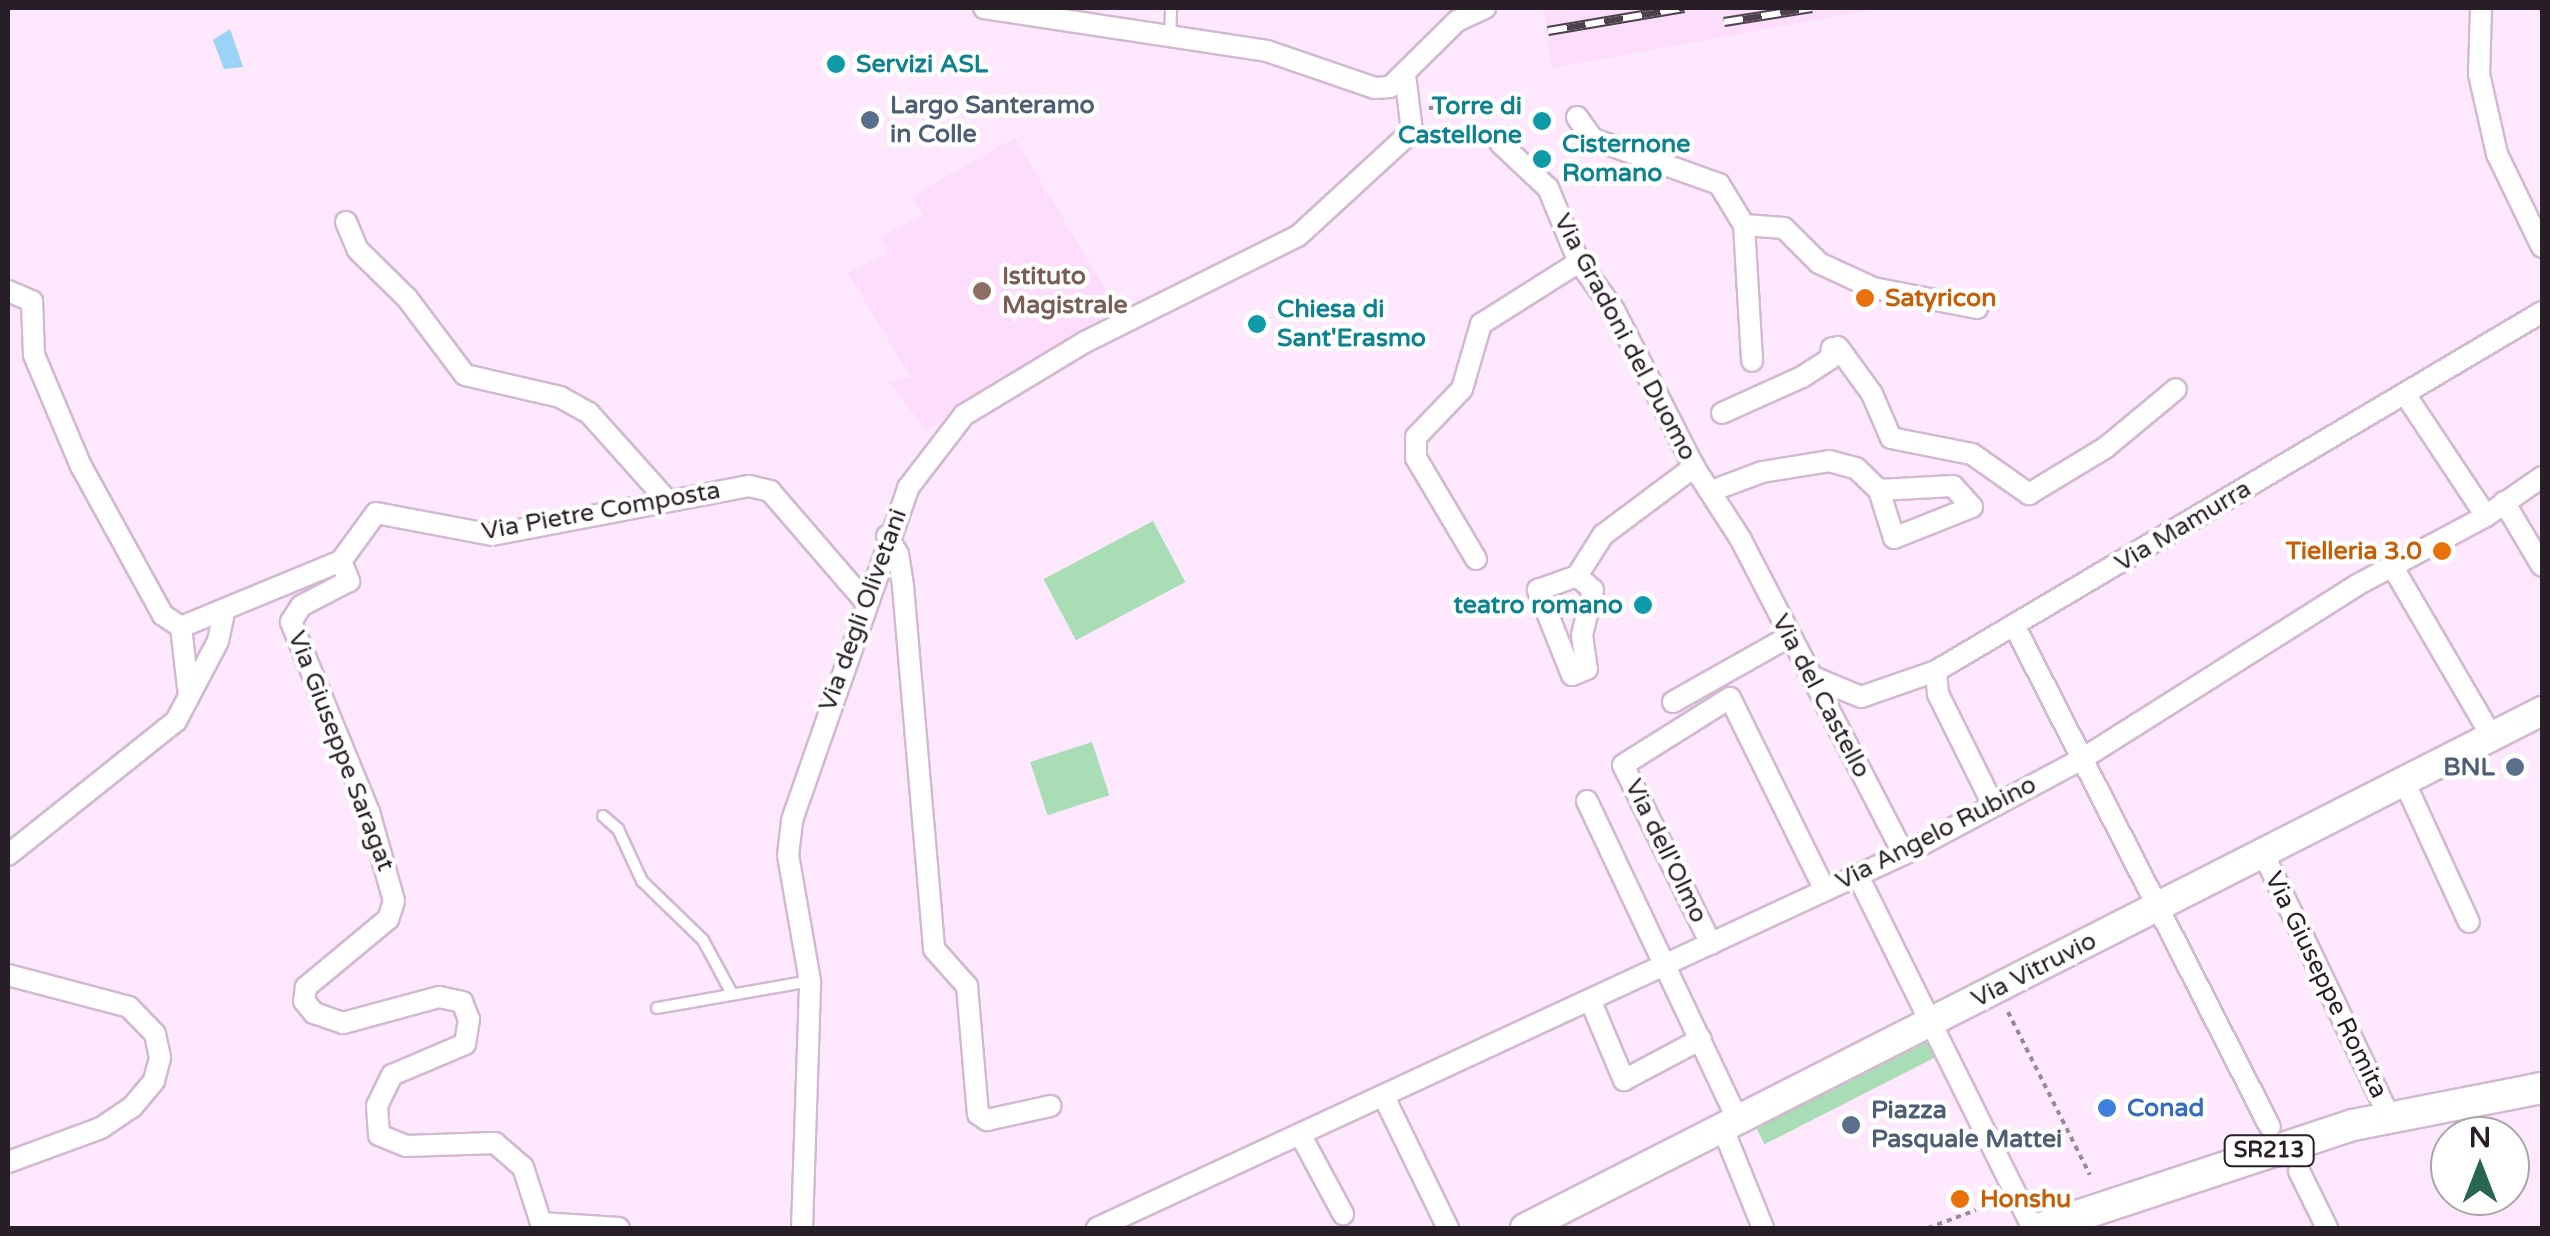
<!DOCTYPE html>
<html>
<head>
<meta charset="utf-8">
<style>
  body { margin:0 }
  #map { position:relative; width:2550px; height:1236px; overflow:hidden; background:#fde8fd; font-family:"Varela Round",sans-serif }
  div>[style] { position:absolute }
  [style*='--x'] { left:calc(var(--x)*1px); top:calc(var(--y)*1px); width:calc(var(--w)*1px); rotate:calc(var(--a)*1deg) }
  .built>* { inset:0; background:#fdddfc }
  .green>* { inset:0; background:#a9ddb6; transform-origin:0 0 }
  .water>* { inset:0; background:#9bd3f7 }
  .path>* { height:4px; margin-top:-2px; transform-origin:0; background:repeating-linear-gradient(90deg,#988998 0 5px,transparent 0 10px) }
  .roads { filter:drop-shadow(2px 0 #d2b9d1) drop-shadow(-2px 0 #d2b9d1) drop-shadow(0 2px #d2b9d1) drop-shadow(0 -2px #d2b9d1) }
  .lane>* { height:10px; margin:-5px; padding:0 5px; transform-origin:5px; border-radius:5px; background:#fff }
  .street>* { height:20px; margin:-10px; padding:0 10px; transform-origin:10px; border-radius:10px; background:#fff }
  .secondary>* { height:28px; margin:-14px; padding:0 14px; transform-origin:14px; border-radius:14px; background:#fff }
  .primary>* { height:30px; margin:-15px; padding:0 15px; transform-origin:15px; border-radius:15px; background:#fff }
  .rail>* { height:10px; margin-top:-5px; transform-origin:0; background:repeating-linear-gradient(90deg,#fff 0 19px,#4c414c 0 38px); box-sizing:border-box; border-block:2px solid #4c414c }
  .dots>* { width:28px; height:28px; translate:-50% -50%; box-sizing:border-box; border:5px solid #fff; border-radius:50% }
  span { translate:-50% -50%; white-space:nowrap; text-align:center; line-height:1.15; -webkit-text-stroke:9px #fff; paint-order:stroke }
  .shield-label span { padding:2px 8px; background:#fff; border:2px solid; border-radius:8px; -webkit-text-stroke-width:0 }
  .shield-label { font-size:22px; color:#271e27; font-weight:700 }
  .culture-label { font-size:25px; color:#0d838f; font-weight:700 }
  .left { translate:0 -50%; text-align:left }
  .right { translate:-100% -50%; text-align:right }
  .service-label { font-size:25px; color:#4e5e75; font-weight:700 }
  .education-label { font-size:25px; color:#785e54; font-weight:700 }
  .food-label { font-size:25px; color:#c56008; font-weight:700 }
  .street-label { font-size:25px; color:#271e27 }
  .shop-label { font-size:25px; color:#366cbe; font-weight:700 }
  .frame { position:absolute; inset:0; border:10px solid #271e27; pointer-events:none }
  .north { position:absolute; left:2430px; top:1116px; width:100px; height:100px; box-sizing:border-box; background:#fff; border:2px solid #a9a5a9; border-radius:50%; rotate:0deg; font-size:28px; font-weight:700; line-height:40px; text-align:center; color:#271e27 }
  .north::after { content:''; display:block; margin:auto; width:35px; height:45px; background:#286652; clip-path:polygon(50% 0,100% 100%,50% 72%,0 100%) }
</style>
</head>
<body>
<div id="map">
  <div class="built">
    <i style="clip-path:polygon(1543px 8px,1882px 8px,1552px 68px)"></i>
    <i style="clip-path:polygon(1015px 138px,1117px 309px,926px 430px,888px 381px,911px 378px,848px 273px,887px 253px,880px 237px,923px 215px,912px 196px)"></i>
  </div>
  <div class="green">
    <i style="left:1153px;top:521px;width:69px;height:124px;rotate:62deg"></i>
    <i style="left:1092px;top:742px;width:56px;height:65px;rotate:72deg"></i>
    <i style="left:1926px;top:1034px;width:25px;height:194px;rotate:63deg"></i>
  </div>
  <div class="water">
    <i style="clip-path:polygon(230px 29px,243px 67px,224px 69px,213px 40px)"></i>
  </div>
  <div class="path">
    <i style="--x:1429;--y:108;--w:15;--a:-4"></i>
    <i style="--x:2008;--y:1012;--w:182;--a:63.3"></i>
    <i style="--x:1928;--y:1228;--w:51;--a:-20.6"></i>
  </div>
  <div class="roads">
    <div class="lane">
      <i style="--x:1170;--y:39;--w:31;--a:-88"></i>
      <i style="--x:603;--y:816;--w:20;--a:41"></i>
      <i style="--x:618;--y:829;--w:57;--a:65.2"></i>
      <i style="--x:642;--y:881;--w:85;--a:44"></i>
      <i style="--x:703;--y:940;--w:59;--a:61.7"></i>
      <i style="--x:657;--y:1008;--w:155;--a:-10"></i>
    </div>
    <div class="street">
      <i style="--x:984;--y:8;--w:286;--a:8.6"></i>
      <i style="--x:1267;--y:51;--w:114;--a:18.9"></i>
      <i style="--x:1375;--y:88;--w:15;--a:-4"></i>
      <i style="--x:1390;--y:87;--w:94;--a:-44.6"></i>
      <i style="--x:1457;--y:21;--w:31;--a:-25"></i>
      <i style="--x:2481;--y:8;--w:66;--a:91.7"></i>
      <i style="--x:2479;--y:74;--w:82;--a:77.3"></i>
      <i style="--x:2497;--y:154;--w:103;--a:64.2"></i>
      <i style="--x:1577;--y:117;--w:27;--a:54"></i>
      <i style="--x:1593;--y:139;--w:134;--a:19.7"></i>
      <i style="--x:1719;--y:184;--w:48;--a:58.6"></i>
      <i style="--x:1744;--y:225;--w:40;--a:4.3"></i>
      <i style="--x:1784;--y:228;--w:49;--a:45"></i>
      <i style="--x:1819;--y:263;--w:60;--a:24.8"></i>
      <i style="--x:1873;--y:288;--w:106;--a:10.9"></i>
      <i style="--x:1500;--y:143;--w:66;--a:43.2"></i>
      <i style="--x:1548;--y:188;--w:80;--a:67.3"></i>
      <i style="--x:1579;--y:262;--w:59;--a:53.9"></i>
      <i style="--x:1614;--y:310;--w:176;--a:63"></i>
      <i style="--x:1694;--y:467;--w:85;--a:57.1"></i>
      <i style="--x:1740;--y:538;--w:356;--a:62.6"></i>
      <i style="--x:346;--y:222;--w:30;--a:67"></i>
      <i style="--x:358;--y:250;--w:69;--a:44.4"></i>
      <i style="--x:407;--y:298;--w:96;--a:53"></i>
      <i style="--x:465;--y:375;--w:98;--a:13"></i>
      <i style="--x:560;--y:397;--w:33;--a:29"></i>
      <i style="--x:589;--y:413;--w:115;--a:48.2"></i>
      <i style="--x:1744;--y:225;--w:136;--a:86.6"></i>
      <i style="--x:8;--y:291;--w:26;--a:23"></i>
      <i style="--x:32;--y:301;--w:54;--a:87.9"></i>
      <i style="--x:34;--y:355;--w:121;--a:67.1"></i>
      <i style="--x:81;--y:466;--w:170;--a:61.2"></i>
      <i style="--x:163;--y:615;--w:22;--a:34"></i>
      <i style="--x:181;--y:627;--w:173;--a:-22.4"></i>
      <i style="--x:341;--y:561;--w:59;--a:-53.9"></i>
      <i style="--x:376;--y:513;--w:118;--a:10.7"></i>
      <i style="--x:492;--y:535;--w:262;--a:-10.8"></i>
      <i style="--x:749;--y:486;--w:22;--a:13"></i>
      <i style="--x:770;--y:491;--w:145;--a:49.2"></i>
      <i style="--x:1838;--y:347;--w:58;--a:54.1"></i>
      <i style="--x:1872;--y:394;--w:48;--a:66.6"></i>
      <i style="--x:1891;--y:438;--w:83;--a:11.2"></i>
      <i style="--x:1972;--y:454;--w:70;--a:35.1"></i>
      <i style="--x:2029;--y:494;--w:89;--a:-31.2"></i>
      <i style="--x:2105;--y:448;--w:92;--a:-39.7"></i>
      <i style="--x:2405;--y:394;--w:146;--a:56.4"></i>
      <i style="--x:1722;--y:413;--w:88;--a:-24.2"></i>
      <i style="--x:1802;--y:377;--w:33;--a:-33"></i>
      <i style="--x:1830;--y:359;--w:11;--a:-80"></i>
      <i style="--x:1953;--y:486;--w:28;--a:48"></i>
      <i style="--x:1972;--y:507;--w:84;--a:158.3"></i>
      <i style="--x:1894;--y:538;--w:50;--a:-107.4"></i>
      <i style="--x:1879;--y:490;--w:74;--a:-3.1"></i>
      <i style="--x:1714;--y:490;--w:51;--a:-20.6"></i>
      <i style="--x:1762;--y:472;--w:68;--a:-9.3"></i>
      <i style="--x:1829;--y:461;--w:28;--a:15"></i>
      <i style="--x:1856;--y:468;--w:32;--a:44"></i>
      <i style="--x:2504;--y:502;--w:74;--a:59.3"></i>
      <i style="--x:887;--y:536;--w:21;--a:59"></i>
      <i style="--x:898;--y:554;--w:32;--a:81"></i>
      <i style="--x:903;--y:586;--w:364;--a:85.1"></i>
      <i style="--x:934;--y:949;--w:50;--a:48.3"></i>
      <i style="--x:967;--y:986;--w:128;--a:85.1"></i>
      <i style="--x:978;--y:1114;--w:11;--a:34"></i>
      <i style="--x:987;--y:1120;--w:65;--a:-12.5"></i>
      <i style="--x:1476;--y:559;--w:117;--a:-120.7"></i>
      <i style="--x:1416;--y:458;--w:21;--a:-90"></i>
      <i style="--x:1416;--y:437;--w:66;--a:-46.2"></i>
      <i style="--x:1462;--y:389;--w:68;--a:-73.7"></i>
      <i style="--x:1481;--y:324;--w:116;--a:-32.3"></i>
      <i style="--x:341;--y:561;--w:22;--a:68"></i>
      <i style="--x:349;--y:581;--w:54;--a:152.5"></i>
      <i style="--x:301;--y:606;--w:19;--a:122"></i>
      <i style="--x:291;--y:622;--w:205;--a:67.7"></i>
      <i style="--x:369;--y:812;--w:92;--a:74.3"></i>
      <i style="--x:394;--y:901;--w:19;--a:108"></i>
      <i style="--x:388;--y:919;--w:107;--a:140.3"></i>
      <i style="--x:306;--y:987;--w:14;--a:98"></i>
      <i style="--x:304;--y:1001;--w:16;--a:50"></i>
      <i style="--x:314;--y:1013;--w:31;--a:19"></i>
      <i style="--x:343;--y:1023;--w:99;--a:-15.2"></i>
      <i style="--x:439;--y:997;--w:24;--a:12"></i>
      <i style="--x:462;--y:1002;--w:18;--a:68"></i>
      <i style="--x:469;--y:1019;--w:25;--a:99"></i>
      <i style="--x:465;--y:1044;--w:79;--a:157"></i>
      <i style="--x:392;--y:1075;--w:34;--a:116"></i>
      <i style="--x:377;--y:1106;--w:29;--a:86"></i>
      <i style="--x:379;--y:1135;--w:29;--a:22"></i>
      <i style="--x:406;--y:1146;--w:89;--a:-1.9"></i>
      <i style="--x:495;--y:1143;--w:37;--a:41"></i>
      <i style="--x:523;--y:1167;--w:59;--a:72.2"></i>
      <i style="--x:541;--y:1223;--w:78;--a:3.7"></i>
      <i style="--x:2391;--y:564;--w:200;--a:59.7"></i>
      <i style="--x:1577;--y:576;--w:21;--a:41"></i>
      <i style="--x:1593;--y:590;--w:46;--a:103.7"></i>
      <i style="--x:1582;--y:635;--w:34;--a:82"></i>
      <i style="--x:1587;--y:669;--w:16;--a:158"></i>
      <i style="--x:1572;--y:675;--w:92;--a:-111.8"></i>
      <i style="--x:1538;--y:590;--w:41;--a:-19.7"></i>
      <i style="--x:1577;--y:576;--w:49;--a:-57.6"></i>
      <i style="--x:1603;--y:535;--w:114;--a:-36.8"></i>
      <i style="--x:181;--y:627;--w:69;--a:83.4"></i>
      <i style="--x:2015;--y:627;--w:561;--a:62.98"></i>
      <i style="--x:1936;--y:671;--w:23;--a:85"></i>
      <i style="--x:1938;--y:694;--w:124;--a:63.6"></i>
      <i style="--x:1813;--y:677;--w:52;--a:22.6"></i>
      <i style="--x:1861;--y:697;--w:79;--a:-19.1"></i>
      <i style="--x:1936;--y:671;--w:704;--a:-30.64"></i>
      <i style="--x:1673;--y:702;--w:134;--a:-29.4"></i>
      <i style="--x:2404;--y:781;--w:155;--a:65.3"></i>
      <i style="--x:1587;--y:801;--w:348;--a:64.7"></i>
      <i style="--x:2263;--y:853;--w:292;--a:64.4"></i>
      <i style="--x:8;--y:855;--w:215;--a:-38.6"></i>
      <i style="--x:176;--y:721;--w:90;--a:-62.3"></i>
      <i style="--x:218;--y:641;--w:29;--a:-78"></i>
      <i style="--x:1858;--y:876;--w:393;--a:63.6"></i>
      <i style="--x:1711;--y:944;--w:199;--a:-116.2"></i>
      <i style="--x:1623;--y:765;--w:126;--a:-32.1"></i>
      <i style="--x:1730;--y:698;--w:214;--a:63.7"></i>
      <i style="--x:8;--y:975;--w:125;--a:14.8"></i>
      <i style="--x:129;--y:1007;--w:37;--a:46"></i>
      <i style="--x:155;--y:1034;--w:25;--a:78"></i>
      <i style="--x:160;--y:1058;--w:24;--a:105"></i>
      <i style="--x:154;--y:1081;--w:34;--a:130"></i>
      <i style="--x:132;--y:1107;--w:37;--a:146"></i>
      <i style="--x:101;--y:1128;--w:99;--a:159.9"></i>
      <i style="--x:1591;--y:1002;--w:85;--a:67.1"></i>
      <i style="--x:1624;--y:1080;--w:87;--a:-28"></i>
      <i style="--x:1384;--y:1097;--w:146;--a:64"></i>
      <i style="--x:1721;--y:1124;--w:112;--a:68"></i>
      <i style="--x:1300;--y:1134;--w:91;--a:61.7"></i>
      <i style="--x:2299;--y:1171;--w:64;--a:63.8"></i>
      <i style="--x:802;--y:1228;--w:247;--a:-88.1"></i>
      <i style="--x:810;--y:981;--w:128;--a:-99.9"></i>
      <i style="--x:788;--y:855;--w:35;--a:-83"></i>
      <i style="--x:792;--y:820;--w:352;--a:-70.7"></i>
      <i style="--x:908;--y:488;--w:92;--a:-52.5"></i>
      <i style="--x:964;--y:415;--w:141;--a:-31.1"></i>
      <i style="--x:1085;--y:342;--w:238;--a:-26.5"></i>
      <i style="--x:1298;--y:236;--w:155;--a:-42.6"></i>
      <i style="--x:1412;--y:131;--w:56;--a:-97.1"></i>
      <i style="--x:1097;--y:1228;--w:889;--a:-24.87"></i>
      <i style="--x:1904;--y:854;--w:202;--a:-28.1"></i>
      <i style="--x:2082;--y:759;--w:325;--a:-32.3"></i>
      <i style="--x:2357;--y:585;--w:146;--a:-28.1"></i>
      <i style="--x:2486;--y:516;--w:68;--a:-34.9"></i>
    </div>
    <div class="secondary">
      <i style="--x:1525;--y:1228;--w:1141;--a:-26.95"></i>
    </div>
    <div class="primary">
      <i style="--x:2041;--y:1228;--w:329;--a:-18.3"></i>
      <i style="--x:2353;--y:1125;--w:193;--a:-11.1"></i>
    </div>
  </div>
  <div class="rail">
    <i style="--x:1724;--y:22;--w:89;--a:-9"></i>
    <i style="--x:1548;--y:31;--w:138;--a:-9.6"></i>
  </div>
  <div class="dots">
    <i style="left:836px;top:64px;background:#0f9aa8"></i>
    <i style="left:870px;top:120px;background:#5c6f8a"></i>
    <i style="left:1542px;top:121px;background:#0f9aa8"></i>
    <i style="left:1542px;top:159px;background:#0f9aa8"></i>
    <i style="left:982px;top:291px;background:#8d6e63"></i>
    <i style="left:1865px;top:298px;background:#e8710a"></i>
    <i style="left:1257px;top:324px;background:#0f9aa8"></i>
    <i style="left:2442px;top:551px;background:#e8710a"></i>
    <i style="left:1643px;top:605px;background:#0f9aa8"></i>
    <i style="left:2515px;top:767px;background:#5c6f8a"></i>
    <i style="left:2107px;top:1108px;background:#3f7fe0"></i>
    <i style="left:1851px;top:1125px;background:#5c6f8a"></i>
    <i style="left:1960px;top:1199px;background:#e8710a"></i>
  </div>
  <div class="shield-label">
    <span style="left:2269px;top:1151px">SR213</span>
  </div>
  <div class="culture-label">
    <span class="left" style="left:856px;top:64px">Servizi ASL</span>
    <span class="right" style="left:1522px;top:121px">Torre di<br>Castellone</span>
    <span class="left" style="left:1562px;top:159px">Cisternone<br>Romano</span>
    <span class="left" style="left:1277px;top:324px">Chiesa di<br>Sant'Erasmo</span>
    <span class="right" style="left:1623px;top:605px">teatro romano</span>
  </div>
  <div class="service-label">
    <span class="left" style="left:890px;top:120px">Largo Santeramo<br>in Colle</span>
    <span class="right" style="left:2495px;top:767px">BNL</span>
    <span class="left" style="left:1871px;top:1125px">Piazza<br>Pasquale Mattei</span>
  </div>
  <div class="education-label">
    <span class="left" style="left:1002px;top:291px">Istituto<br>Magistrale</span>
  </div>
  <div class="food-label">
    <span class="left" style="left:1885px;top:298px">Satyricon</span>
    <span class="right" style="left:2422px;top:551px">Tielleria 3.0</span>
    <span class="left" style="left:1980px;top:1199px">Honshu</span>
  </div>
  <div class="street-label">
    <span style="left:1625px;top:337px;rotate:62deg">Via Gradoni del Duomo</span>
    <span style="left:601px;top:511px;rotate:-10deg">Via Pietre Composta</span>
    <span style="left:2183px;top:526px;rotate:-31deg">Via Mamurra</span>
    <span style="left:863px;top:610px;rotate:-70deg">Via degli Olivetani</span>
    <span style="left:1821px;top:696px;rotate:62deg">Via del Castello</span>
    <span style="left:341px;top:751px;rotate:69deg">Via Giuseppe Saragat</span>
    <span style="left:1936px;top:833px;rotate:-27deg">Via Angelo Rubino</span>
    <span style="left:1666px;top:851px;rotate:64deg">Via dell'Olmo</span>
    <span style="left:2034px;top:970px;rotate:-27deg">Via Vitruvio</span>
    <span style="left:2326px;top:985px;rotate:64deg">Via Giuseppe Romita</span>
  </div>
  <div class="shop-label">
    <span class="left" style="left:2127px;top:1108px">Conad</span>
  </div>
  <div class="frame"></div>
  <div class="north">N</div>
</div>
</body>
</html>
